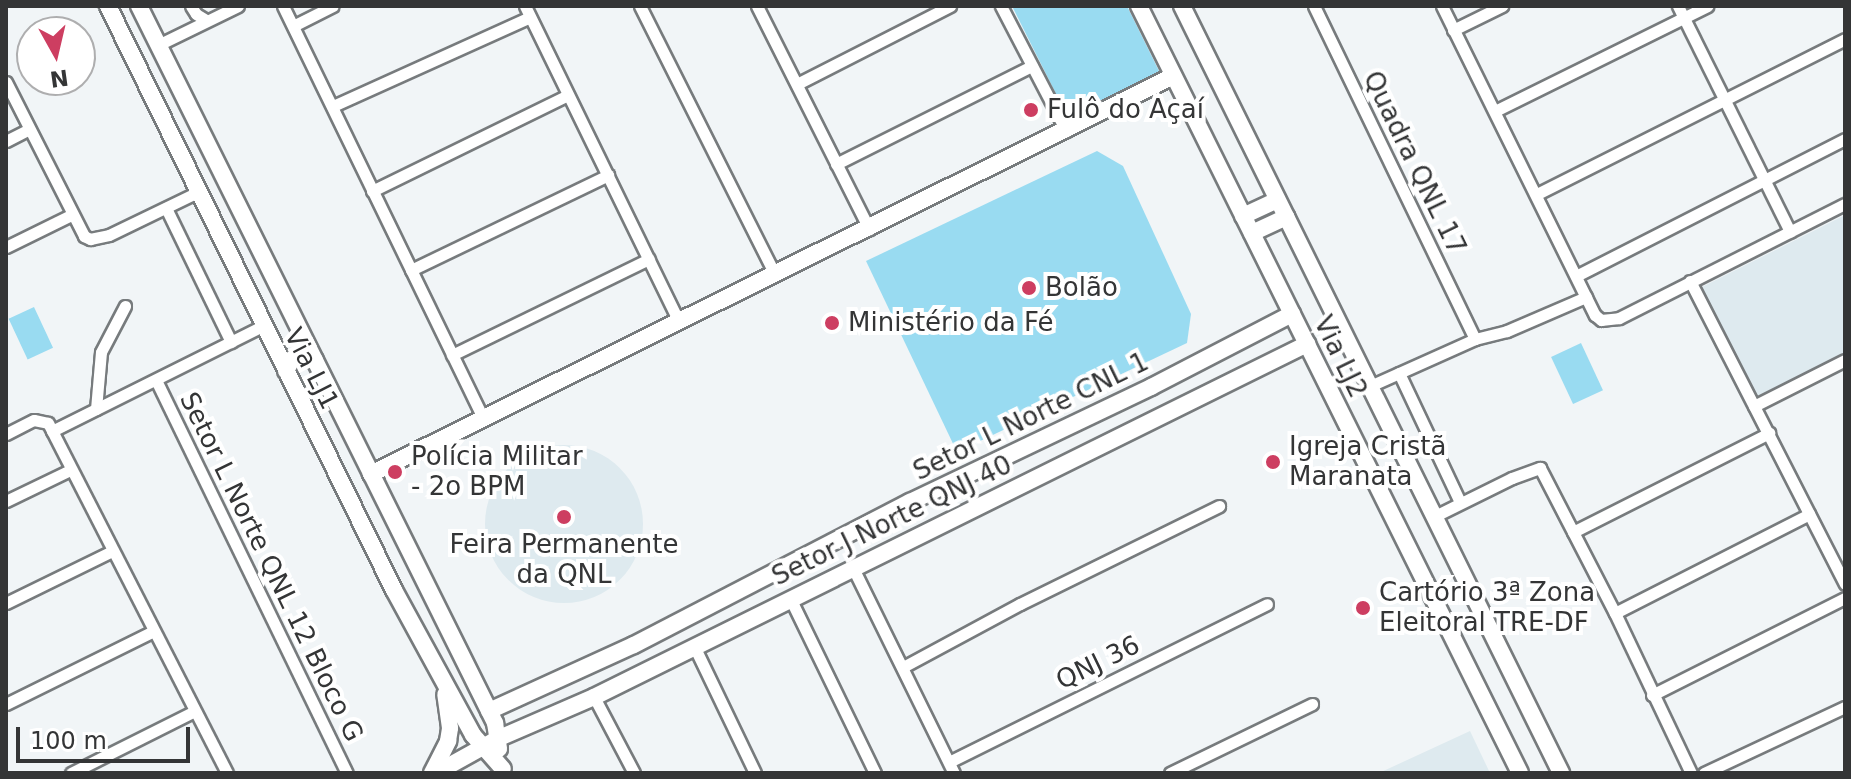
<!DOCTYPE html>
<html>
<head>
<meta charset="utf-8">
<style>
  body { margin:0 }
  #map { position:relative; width:1851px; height:779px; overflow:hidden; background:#f1f5f7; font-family:"DejaVu Sans",sans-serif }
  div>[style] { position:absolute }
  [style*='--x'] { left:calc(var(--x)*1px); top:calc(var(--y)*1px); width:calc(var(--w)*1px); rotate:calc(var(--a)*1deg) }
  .built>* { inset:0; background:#deeaef }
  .round { border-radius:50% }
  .green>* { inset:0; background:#99dbf1; transform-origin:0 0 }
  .roads { filter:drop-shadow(2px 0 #777b7d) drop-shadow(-2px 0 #777b7d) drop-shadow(0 2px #777b7d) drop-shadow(0 -2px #777b7d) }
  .street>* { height:11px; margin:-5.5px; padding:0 5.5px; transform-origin:5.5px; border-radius:5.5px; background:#fff }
  .secondary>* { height:16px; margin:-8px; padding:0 8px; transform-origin:8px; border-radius:8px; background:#fff }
  .dots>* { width:22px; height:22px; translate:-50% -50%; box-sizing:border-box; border:4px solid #fff; border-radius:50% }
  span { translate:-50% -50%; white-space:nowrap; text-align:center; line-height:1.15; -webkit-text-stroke:8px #fff; paint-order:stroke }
  .poi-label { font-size:26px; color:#343536 }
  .left { translate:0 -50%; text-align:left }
  .street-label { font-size:26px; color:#343536 }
  .frame { position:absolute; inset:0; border:8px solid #343536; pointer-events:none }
  .north { position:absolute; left:16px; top:16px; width:80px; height:80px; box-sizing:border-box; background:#fff; border:2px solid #aeaeaf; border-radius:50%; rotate:172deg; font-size:22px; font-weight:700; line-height:32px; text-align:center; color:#343536 }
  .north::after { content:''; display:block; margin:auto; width:28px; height:36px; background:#cd3e61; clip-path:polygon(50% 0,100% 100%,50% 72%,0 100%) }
  .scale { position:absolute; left:16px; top:727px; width:174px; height:36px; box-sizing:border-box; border:4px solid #343536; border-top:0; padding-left:10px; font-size:24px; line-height:28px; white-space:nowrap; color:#343536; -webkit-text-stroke:6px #fff; paint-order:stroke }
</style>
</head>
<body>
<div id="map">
  <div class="built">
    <i style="clip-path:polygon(1845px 215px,1845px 358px,1753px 403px,1696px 290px)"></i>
    <i class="round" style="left:485px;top:445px;width:158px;height:158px"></i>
    <i style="clip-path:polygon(1470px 731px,1490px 773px,1379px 773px)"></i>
  </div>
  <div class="green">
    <i style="clip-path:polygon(1012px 6px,1127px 6px,1161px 75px,1069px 120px)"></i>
    <i style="clip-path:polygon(1097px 151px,1123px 166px,1191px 314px,1187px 343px,957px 452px,866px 261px)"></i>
    <i style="left:34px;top:307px;width:45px;height:28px;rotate:65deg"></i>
    <i style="left:1581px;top:343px;width:52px;height:33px;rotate:65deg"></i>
  </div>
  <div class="roads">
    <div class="street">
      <i style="--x:191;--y:6;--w:9;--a:58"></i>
      <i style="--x:196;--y:14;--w:12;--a:31"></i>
      <i style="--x:283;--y:6;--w:460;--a:64.1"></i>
      <i style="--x:525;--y:6;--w:352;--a:64"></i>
      <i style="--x:640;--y:6;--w:301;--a:63.3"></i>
      <i style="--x:757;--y:6;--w:250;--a:63.3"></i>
      <i style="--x:1001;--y:6;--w:141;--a:62.5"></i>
      <i style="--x:1314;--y:6;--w:370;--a:64.2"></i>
      <i style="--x:1442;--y:6;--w:345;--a:63.7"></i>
      <i style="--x:1595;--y:315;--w:8;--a:40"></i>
      <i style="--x:1601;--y:320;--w:18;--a:-6"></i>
      <i style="--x:1619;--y:318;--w:253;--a:-26.8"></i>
      <i style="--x:1678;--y:6;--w:252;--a:63.6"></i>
      <i style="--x:295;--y:25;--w:42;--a:-26.6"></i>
      <i style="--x:1453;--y:30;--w:55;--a:-26.1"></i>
      <i style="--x:158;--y:45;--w:89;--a:-26"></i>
      <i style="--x:6;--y:82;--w:173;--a:63.1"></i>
      <i style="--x:84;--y:236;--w:7;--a:27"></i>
      <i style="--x:90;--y:239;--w:19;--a:-12"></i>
      <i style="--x:109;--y:235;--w:99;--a:-25.8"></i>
      <i style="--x:797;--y:84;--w:172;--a:-27"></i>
      <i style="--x:333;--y:106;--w:216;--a:-24.3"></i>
      <i style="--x:1495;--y:111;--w:237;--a:-26.3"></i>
      <i style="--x:6;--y:141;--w:25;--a:-27"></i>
      <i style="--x:836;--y:164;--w:219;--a:-26.6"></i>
      <i style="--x:372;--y:191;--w:218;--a:-26.1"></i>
      <i style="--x:1537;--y:194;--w:345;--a:-26.7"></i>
      <i style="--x:166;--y:208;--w:149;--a:64.1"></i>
      <i style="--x:6;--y:247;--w:72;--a:-26.2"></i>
      <i style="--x:411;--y:270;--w:219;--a:-25.7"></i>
      <i style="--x:1576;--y:276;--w:302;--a:-27"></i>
      <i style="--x:1690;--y:281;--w:340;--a:62.9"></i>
      <i style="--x:452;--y:355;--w:219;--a:-26"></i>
      <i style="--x:1399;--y:373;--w:143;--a:64.7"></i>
      <i style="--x:156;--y:380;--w:437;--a:64.1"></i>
      <i style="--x:1370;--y:386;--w:115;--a:-24.1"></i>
      <i style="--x:1475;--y:339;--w:33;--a:-14"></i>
      <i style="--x:1507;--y:331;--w:86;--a:-23.3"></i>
      <i style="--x:1754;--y:406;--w:102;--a:-26.8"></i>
      <i style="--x:96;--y:409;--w:57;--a:-85"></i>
      <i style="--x:101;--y:352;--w:52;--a:-62.4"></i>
      <i style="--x:52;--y:431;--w:236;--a:-26.5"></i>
      <i style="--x:6;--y:434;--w:31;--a:-27"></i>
      <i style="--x:34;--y:420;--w:14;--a:12"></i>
      <i style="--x:48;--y:423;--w:393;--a:62.9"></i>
      <i style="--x:6;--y:501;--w:71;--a:-25.8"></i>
      <i style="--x:1433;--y:517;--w:88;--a:-26.3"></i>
      <i style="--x:1512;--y:478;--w:30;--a:-20"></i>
      <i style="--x:1540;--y:468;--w:163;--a:62.7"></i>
      <i style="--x:1615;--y:613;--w:177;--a:64.6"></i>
      <i style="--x:1573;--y:532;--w:220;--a:-26.8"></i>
      <i style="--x:852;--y:566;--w:231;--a:63.8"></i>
      <i style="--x:790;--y:598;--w:195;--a:64.1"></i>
      <i style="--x:6;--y:603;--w:118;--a:-26.1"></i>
      <i style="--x:1615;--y:613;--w:218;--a:-27"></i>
      <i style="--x:694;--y:646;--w:141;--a:64.3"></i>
      <i style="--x:903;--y:667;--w:133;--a:-28.3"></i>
      <i style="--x:1020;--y:604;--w:222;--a:-26.2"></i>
      <i style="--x:1652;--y:695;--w:216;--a:-26.7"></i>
      <i style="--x:594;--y:697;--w:86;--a:62.2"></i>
      <i style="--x:6;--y:704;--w:163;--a:-26.3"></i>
      <i style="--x:949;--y:762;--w:355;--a:-26.4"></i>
      <i style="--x:71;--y:773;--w:136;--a:-26.6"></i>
      <i style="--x:1170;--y:773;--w:158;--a:-25.9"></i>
      <i style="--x:1704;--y:773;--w:156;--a:-25.1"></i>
    </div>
    <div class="secondary">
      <i style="--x:108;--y:6;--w:650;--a:63.91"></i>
      <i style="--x:394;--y:590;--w:165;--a:61.4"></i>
      <i style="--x:473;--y:735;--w:45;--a:48.6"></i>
      <i style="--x:139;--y:6;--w:801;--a:63.59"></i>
      <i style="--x:495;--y:723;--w:26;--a:81"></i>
      <i style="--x:1139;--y:6;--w:856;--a:63.58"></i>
      <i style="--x:1182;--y:6;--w:856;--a:63.7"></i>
      <i style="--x:1243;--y:216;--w:38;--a:-25"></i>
      <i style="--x:1252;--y:233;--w:38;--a:-25"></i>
      <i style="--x:286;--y:371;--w:13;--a:-63"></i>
      <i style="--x:292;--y:359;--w:17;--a:-13"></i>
      <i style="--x:309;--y:355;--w:8;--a:40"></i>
      <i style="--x:371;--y:474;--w:895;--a:-26.39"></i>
      <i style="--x:489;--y:711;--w:159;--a:-24.5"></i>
      <i style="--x:634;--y:645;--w:311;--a:-27.4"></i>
      <i style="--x:910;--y:502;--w:267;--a:-25.5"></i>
      <i style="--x:1151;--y:387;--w:159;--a:-27.4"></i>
      <i style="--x:432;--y:773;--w:36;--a:-63"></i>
      <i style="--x:448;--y:741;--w:13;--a:-81"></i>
      <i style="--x:450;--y:728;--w:34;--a:-98"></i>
      <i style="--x:436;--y:773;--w:70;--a:-29.1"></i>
      <i style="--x:497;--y:739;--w:106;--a:-23.4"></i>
      <i style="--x:594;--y:697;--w:796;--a:-26.34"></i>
    </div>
  </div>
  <div class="dots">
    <i style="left:1031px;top:110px;background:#cd3e61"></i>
    <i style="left:1029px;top:288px;background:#cd3e61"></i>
    <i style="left:832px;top:323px;background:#cd3e61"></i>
    <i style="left:1273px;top:462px;background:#cd3e61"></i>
    <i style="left:395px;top:472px;background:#cd3e61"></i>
    <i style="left:564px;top:517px;background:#cd3e61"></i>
    <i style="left:1363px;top:608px;background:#cd3e61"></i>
  </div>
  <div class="poi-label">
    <span class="left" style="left:1047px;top:110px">Fulô do Açaí</span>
    <span class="left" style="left:1045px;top:288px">Bolão</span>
    <span class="left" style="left:848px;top:323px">Ministério da Fé</span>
    <span class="left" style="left:1289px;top:462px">Igreja Cristã<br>Maranata</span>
    <span class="left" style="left:411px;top:472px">Polícia Militar<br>- 2o BPM</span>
    <span style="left:564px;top:560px">Feira Permanente<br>da QNL</span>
    <span class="left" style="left:1379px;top:608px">Cartório 3ª Zona<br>Eleitoral TRE-DF</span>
  </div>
  <div class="street-label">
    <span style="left:1414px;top:163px;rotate:64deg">Quadra QNL 17</span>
    <span style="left:1340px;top:357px;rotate:64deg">Via LJ2</span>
    <span style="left:311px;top:369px;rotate:63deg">Via LJ1</span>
    <span style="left:1031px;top:417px;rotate:-26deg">Setor L Norte CNL 1</span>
    <span style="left:892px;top:521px;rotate:-26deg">Setor J Norte QNJ 40</span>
    <span style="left:271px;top:567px;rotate:64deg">Setor L Norte QNL 12 Bloco G</span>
    <span style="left:1098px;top:663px;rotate:-26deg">QNJ 36</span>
  </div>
  <div class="frame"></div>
  <div class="north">N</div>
  <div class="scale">100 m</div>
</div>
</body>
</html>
